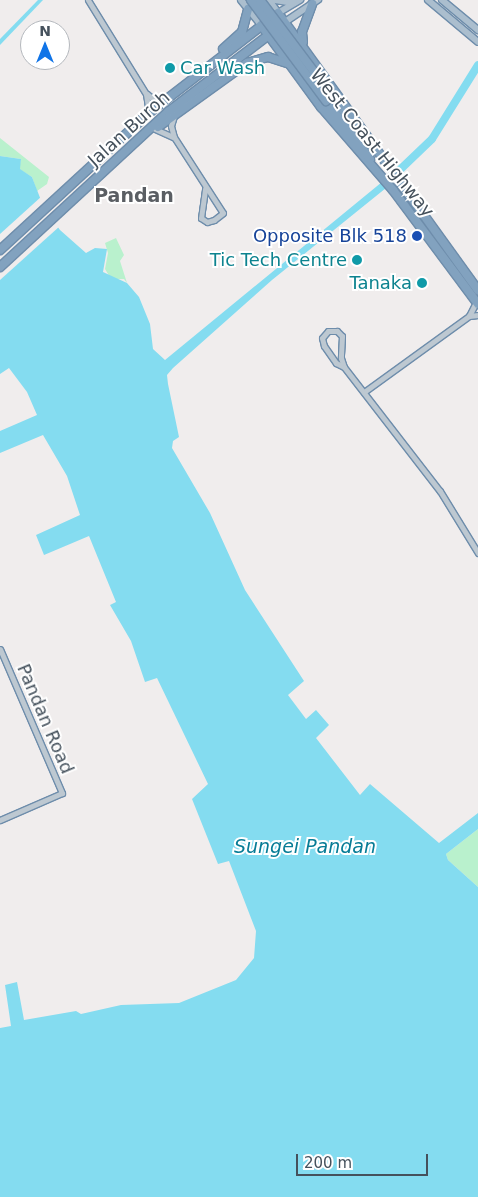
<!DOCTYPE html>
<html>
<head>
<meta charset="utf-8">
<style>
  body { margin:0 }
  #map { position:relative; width:478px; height:1197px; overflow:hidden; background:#f0eded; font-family:"DejaVu Sans",sans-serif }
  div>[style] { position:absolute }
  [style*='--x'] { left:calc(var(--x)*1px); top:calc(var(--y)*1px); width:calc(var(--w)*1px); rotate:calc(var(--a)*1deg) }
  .green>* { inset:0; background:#b9f1cd }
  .water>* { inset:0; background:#84dcf0 }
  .pier>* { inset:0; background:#f0eded }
  .river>* { height:8px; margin:-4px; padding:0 4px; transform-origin:4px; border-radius:4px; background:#84dcf0 }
  .roads { filter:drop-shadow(1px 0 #6e8dab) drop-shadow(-1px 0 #6e8dab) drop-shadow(0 1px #6e8dab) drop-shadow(0 -1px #6e8dab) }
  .minor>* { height:5px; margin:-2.5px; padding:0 2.5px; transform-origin:2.5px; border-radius:2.5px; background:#bdc8d1 }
  .major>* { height:6px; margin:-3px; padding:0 3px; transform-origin:3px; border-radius:3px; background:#abbece }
  .highway>* { height:8px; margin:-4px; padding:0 4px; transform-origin:4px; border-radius:4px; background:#82a2bf }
  .bridges { filter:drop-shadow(1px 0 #6e8dab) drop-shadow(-1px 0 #6e8dab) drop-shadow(0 1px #6e8dab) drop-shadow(0 -1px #6e8dab) }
  .highway-bridge>* { height:8px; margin:-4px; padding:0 4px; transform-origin:4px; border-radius:4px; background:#82a2bf }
  .dots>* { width:14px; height:14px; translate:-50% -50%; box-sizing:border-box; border:2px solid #fff; border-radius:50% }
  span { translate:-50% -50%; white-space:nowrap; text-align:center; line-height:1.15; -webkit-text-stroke:4px #fff; paint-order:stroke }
  .culture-label { font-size:18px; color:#0d838f }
  .left { translate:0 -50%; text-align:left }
  .right { translate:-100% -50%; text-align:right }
  .street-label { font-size:18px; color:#45515c }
  .transit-label { font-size:18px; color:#164399 }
  .neighbourhood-label { font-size:19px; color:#5a5e63; font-weight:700 }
  .water-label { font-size:19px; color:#077c96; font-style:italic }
  .north { position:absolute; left:20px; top:20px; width:50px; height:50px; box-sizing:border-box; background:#fff; border:1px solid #b5b9be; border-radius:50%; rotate:0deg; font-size:14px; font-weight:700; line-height:20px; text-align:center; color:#45515c }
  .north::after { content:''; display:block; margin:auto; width:18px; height:22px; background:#1074e7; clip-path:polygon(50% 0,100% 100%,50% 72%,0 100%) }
  .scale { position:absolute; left:296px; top:1154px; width:132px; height:22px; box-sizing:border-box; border:2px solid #45515c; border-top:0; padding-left:6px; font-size:15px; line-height:18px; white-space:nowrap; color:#45515c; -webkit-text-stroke:4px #fff; paint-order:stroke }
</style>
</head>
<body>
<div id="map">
  <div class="green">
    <i style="clip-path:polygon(0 138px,49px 177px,47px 184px,37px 191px,32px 177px,19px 169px,21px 159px,0 156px)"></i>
    <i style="clip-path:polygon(116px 238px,124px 255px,120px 261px,127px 283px,124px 279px,111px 279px,105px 269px,108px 253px,105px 243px)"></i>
    <i style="clip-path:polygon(478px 829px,478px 887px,448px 860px,446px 854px)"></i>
  </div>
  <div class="water">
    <i style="clip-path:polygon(38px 0,43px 0,0 45px,0 39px)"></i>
    <i style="clip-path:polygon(0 156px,21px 159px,20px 169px,32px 177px,44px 208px,60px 230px,86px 253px,95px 248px,107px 249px,103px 272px,127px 283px,139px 297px,150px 324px,153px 349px,165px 360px,382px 182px,386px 188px,272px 280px,173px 368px,167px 375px,168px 384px,179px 437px,173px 441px,172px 448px,210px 513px,245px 590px,304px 681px,288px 695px,306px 719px,316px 710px,329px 725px,316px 738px,360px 795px,370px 784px,439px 843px,478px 813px,478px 829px,446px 854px,448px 860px,478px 887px,478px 1197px,0 1197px,0 1028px,11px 1026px,5px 985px,17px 982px,24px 1020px,76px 1011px,81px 1014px,121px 1005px,179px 1003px,236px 980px,254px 958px,256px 931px,229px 861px,218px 864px,192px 799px,208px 784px,157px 678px,145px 682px,131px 641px,110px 605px,116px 602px,89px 536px,44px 555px,36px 535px,80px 515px,67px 476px,43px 435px,0 453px,0 431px,37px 415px,27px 392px,9px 368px,0 374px)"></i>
  </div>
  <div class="pier">
    <i style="clip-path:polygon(42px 196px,60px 226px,0 280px,0 234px)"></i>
  </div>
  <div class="river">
    <i style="--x:384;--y:185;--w:66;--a:-43.8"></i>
    <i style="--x:432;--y:139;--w:87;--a:-58.1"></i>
  </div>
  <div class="roads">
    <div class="minor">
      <i style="--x:88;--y:0;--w:110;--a:58.3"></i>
      <i style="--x:146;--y:94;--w:19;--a:81"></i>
      <i style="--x:147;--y:94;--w:8;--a:40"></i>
      <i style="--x:153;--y:99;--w:11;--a:0"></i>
      <i style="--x:174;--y:116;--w:10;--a:107"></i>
      <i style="--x:171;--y:126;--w:11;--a:75"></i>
      <i style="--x:174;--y:137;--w:90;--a:57.2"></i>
      <i style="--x:223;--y:213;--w:11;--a:142"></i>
      <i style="--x:214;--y:220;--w:7;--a:164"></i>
      <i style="--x:207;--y:222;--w:7;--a:-146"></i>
      <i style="--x:201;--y:218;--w:30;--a:-82"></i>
      <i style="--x:155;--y:129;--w:20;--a:24"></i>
      <i style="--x:469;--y:316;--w:9;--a:-6"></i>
      <i style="--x:344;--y:367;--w:9;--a:-153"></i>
      <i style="--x:336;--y:363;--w:21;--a:-125"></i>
      <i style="--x:324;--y:346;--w:8;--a:-104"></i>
      <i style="--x:322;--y:338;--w:9;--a:-49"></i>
      <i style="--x:328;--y:331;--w:9;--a:0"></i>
      <i style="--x:337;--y:331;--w:7;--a:45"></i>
      <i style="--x:342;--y:336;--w:22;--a:93"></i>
      <i style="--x:341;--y:358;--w:9;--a:72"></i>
      <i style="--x:344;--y:367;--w:157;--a:52.3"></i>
      <i style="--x:440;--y:491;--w:73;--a:58.5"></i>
      <i style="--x:364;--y:392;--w:130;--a:-35.9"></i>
      <i style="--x:469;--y:316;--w:16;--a:-63"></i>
      <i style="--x:0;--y:649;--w:157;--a:66.7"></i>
      <i style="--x:62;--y:793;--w:68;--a:156.5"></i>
    </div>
    <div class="major">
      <i style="--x:241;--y:0;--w:32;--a:51"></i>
      <i style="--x:269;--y:0;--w:16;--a:55"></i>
      <i style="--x:278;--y:13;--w:26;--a:-31"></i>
      <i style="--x:275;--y:0;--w:19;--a:9"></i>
      <i style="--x:428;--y:0;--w:65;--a:40"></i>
      <i style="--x:442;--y:0;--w:47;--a:39.8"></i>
      <i style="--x:285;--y:22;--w:40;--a:-34"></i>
    </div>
    <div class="highway">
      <i style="--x:261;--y:25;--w:102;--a:53.8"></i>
      <i style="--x:321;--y:107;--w:110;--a:49.1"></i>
      <i style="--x:393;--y:190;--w:142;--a:53.3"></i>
      <i style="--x:303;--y:42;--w:10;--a:-96"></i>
      <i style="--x:302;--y:32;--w:30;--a:-70"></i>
      <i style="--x:223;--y:49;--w:25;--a:-42"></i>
      <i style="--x:242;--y:32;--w:24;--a:-75"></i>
      <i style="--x:333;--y:97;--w:35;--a:53"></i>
      <i style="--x:326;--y:101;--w:73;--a:52.8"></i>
      <i style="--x:158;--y:127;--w:110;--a:-35.7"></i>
      <i style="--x:247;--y:63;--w:22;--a:-16"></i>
      <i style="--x:268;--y:57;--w:22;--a:18"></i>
      <i style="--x:0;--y:250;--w:202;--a:-42.6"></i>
      <i style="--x:149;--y:113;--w:163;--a:-37.8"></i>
      <i style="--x:278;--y:13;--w:342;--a:54.2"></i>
      <i style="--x:0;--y:267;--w:229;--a:-42.7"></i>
      <i style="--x:168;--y:112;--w:138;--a:-37.4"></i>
    </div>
  </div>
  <div class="bridges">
    <div class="highway-bridge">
      <i style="--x:251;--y:0;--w:126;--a:53.4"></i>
      <i style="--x:260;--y:0;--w:121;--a:53"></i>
    </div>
  </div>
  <div class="dots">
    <i style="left:170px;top:68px;background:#0f9aa8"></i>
    <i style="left:417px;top:236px;background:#1a4fb4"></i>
    <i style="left:357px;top:260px;background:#0f9aa8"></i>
    <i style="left:422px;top:283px;background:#0f9aa8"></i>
  </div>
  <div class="culture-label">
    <span class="left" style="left:180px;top:68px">Car Wash</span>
    <span class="right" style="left:347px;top:260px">Tic Tech Centre</span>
    <span class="right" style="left:412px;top:283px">Tanaka</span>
  </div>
  <div class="street-label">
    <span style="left:129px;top:129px;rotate:-42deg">Jalan Buroh</span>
    <span style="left:372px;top:143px;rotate:51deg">West Coast Highway</span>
    <span style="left:45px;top:719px;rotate:67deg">Pandan Road</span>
  </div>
  <div class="transit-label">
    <span class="right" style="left:407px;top:236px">Opposite Blk 518</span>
  </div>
  <div class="neighbourhood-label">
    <span style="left:134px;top:196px">Pandan</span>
  </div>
  <div class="water-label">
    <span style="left:305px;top:847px">Sungei Pandan</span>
  </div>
  <div class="north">N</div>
  <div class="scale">200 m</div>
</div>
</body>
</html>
